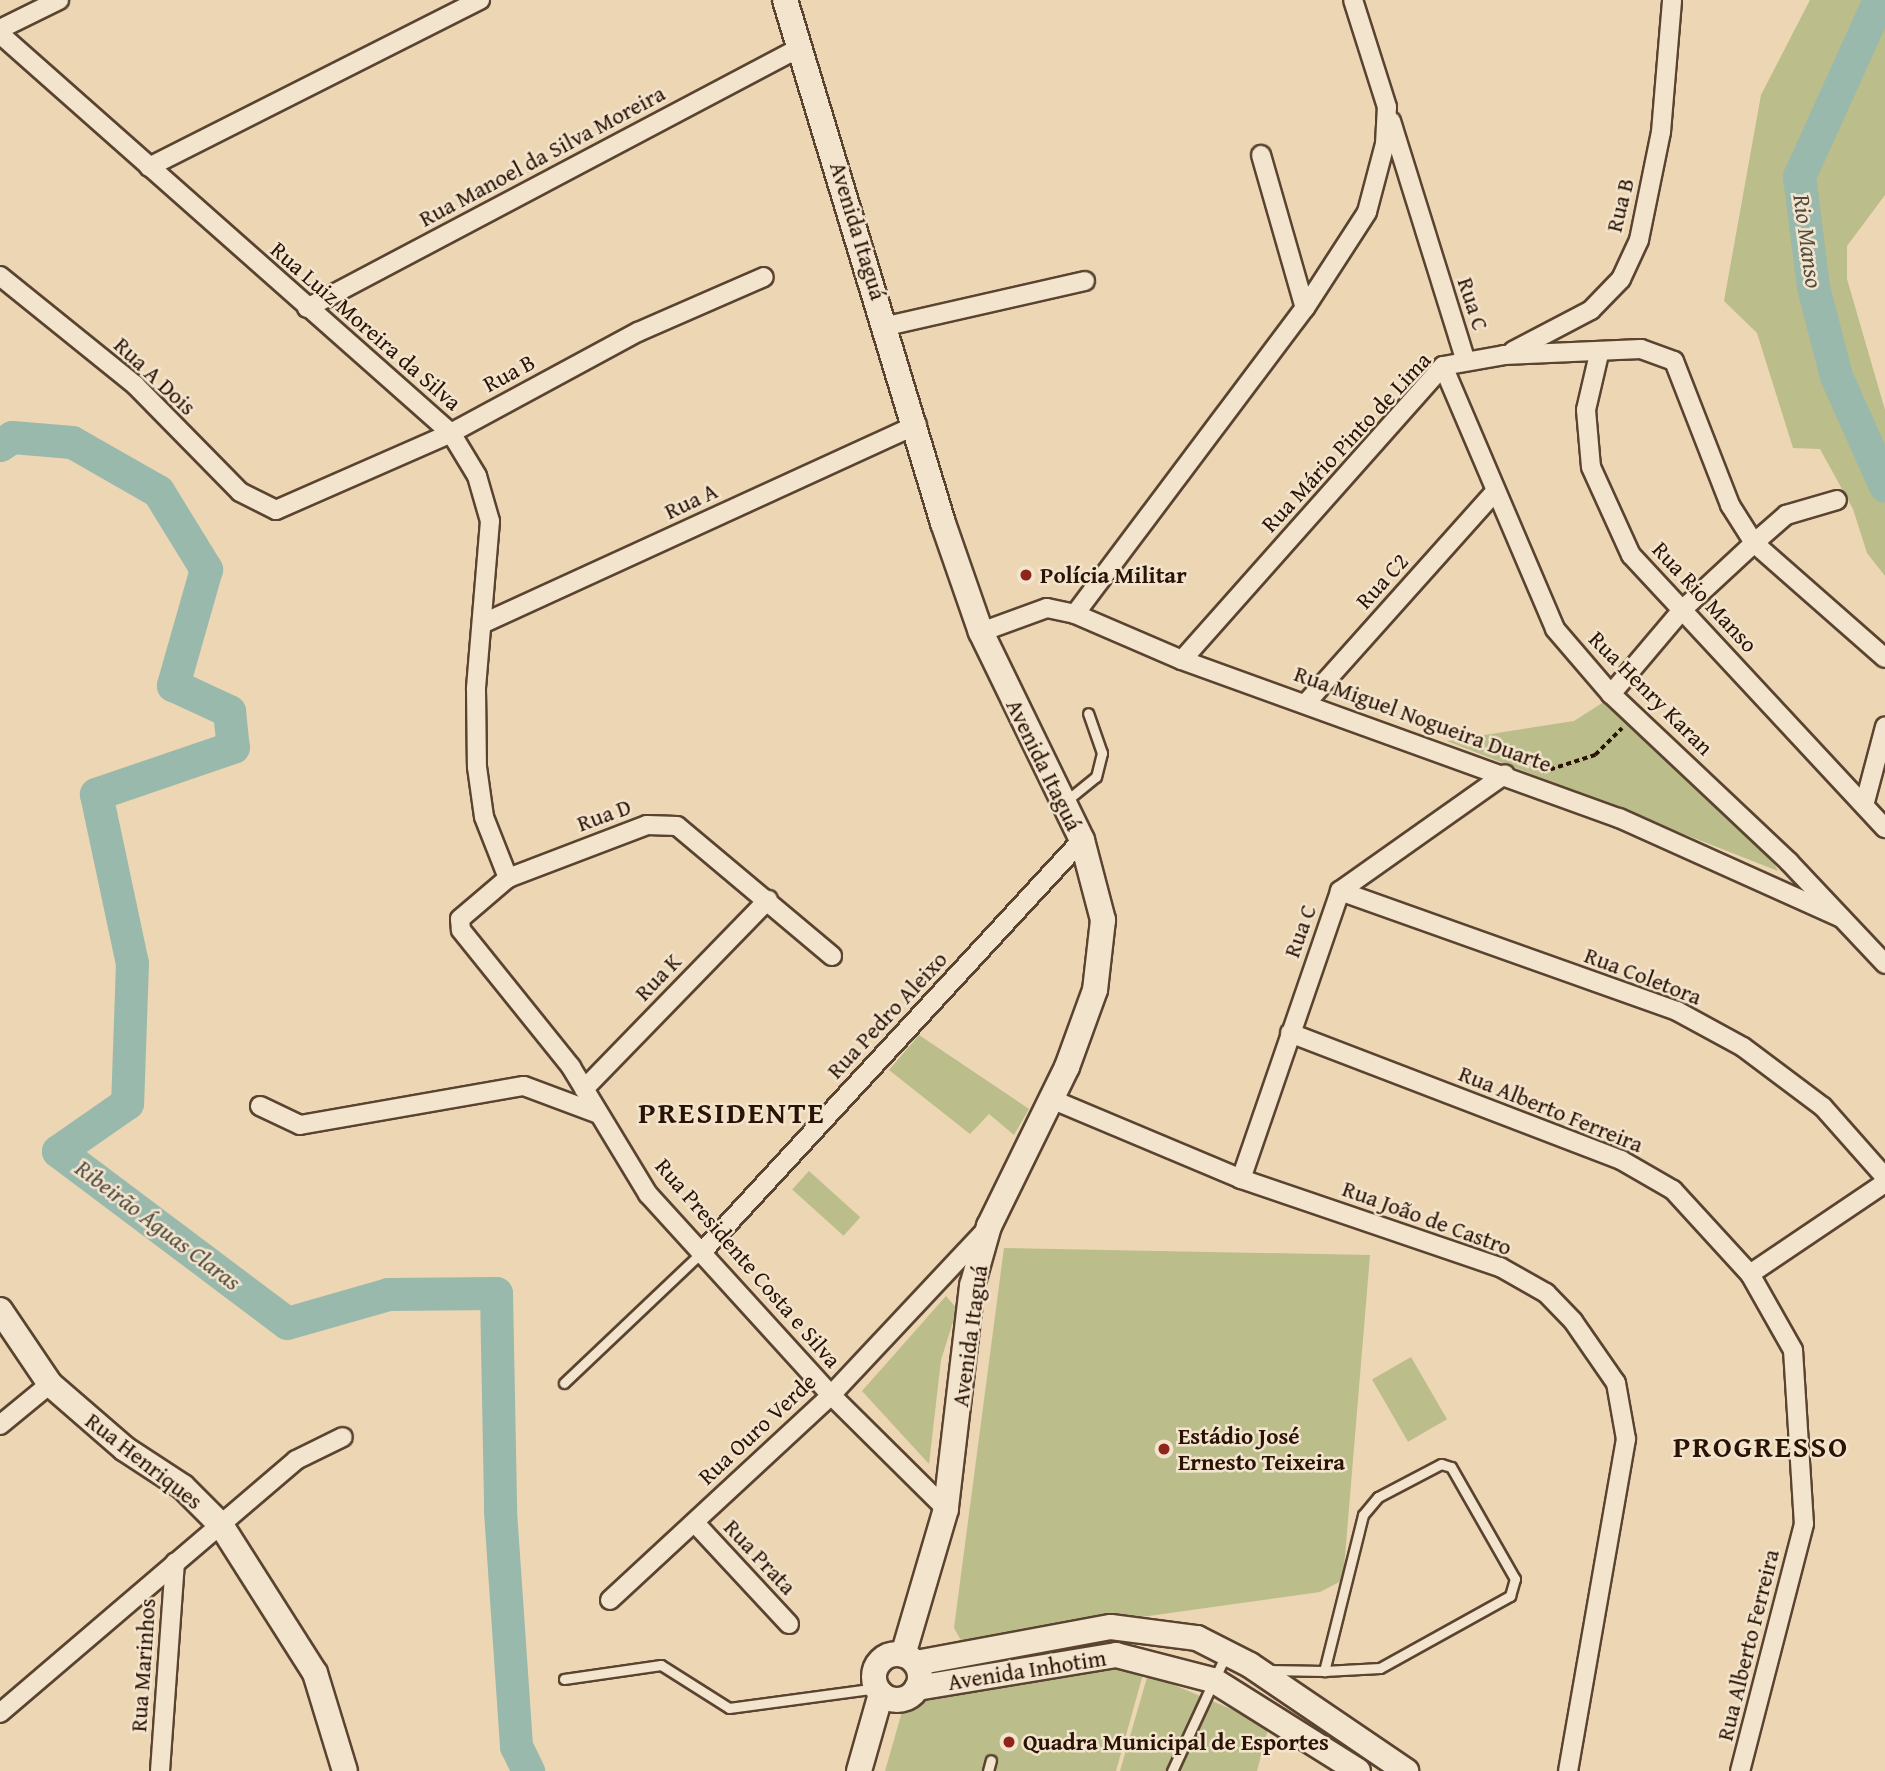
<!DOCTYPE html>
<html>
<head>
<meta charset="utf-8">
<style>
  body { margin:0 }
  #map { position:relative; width:1885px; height:1771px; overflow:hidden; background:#ecd6b4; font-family:"Gentium Book Plus",serif }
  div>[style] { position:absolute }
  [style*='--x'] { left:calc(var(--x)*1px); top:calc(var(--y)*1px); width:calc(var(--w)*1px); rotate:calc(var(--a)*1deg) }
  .green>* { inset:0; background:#bbbd8a; transform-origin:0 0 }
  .river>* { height:33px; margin:-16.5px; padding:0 16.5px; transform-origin:16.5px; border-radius:16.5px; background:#99b9ac }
  .path>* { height:3.5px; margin-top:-1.75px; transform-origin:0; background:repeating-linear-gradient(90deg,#2a1204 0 5px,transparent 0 8.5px) }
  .roads { filter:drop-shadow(2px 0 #5a4330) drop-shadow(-2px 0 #5a4330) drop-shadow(0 2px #5a4330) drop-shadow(0 -2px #5a4330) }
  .lane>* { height:9px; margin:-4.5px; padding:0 4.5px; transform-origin:4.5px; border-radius:4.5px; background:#f3e4ce }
  .street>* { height:18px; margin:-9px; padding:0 9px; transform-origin:9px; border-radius:9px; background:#f3e4ce }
  .secondary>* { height:24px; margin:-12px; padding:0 12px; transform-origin:12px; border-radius:12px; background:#f3e4ce }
  .secondary>.ring { margin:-12px; padding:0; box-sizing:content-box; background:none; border:24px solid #f3e4ce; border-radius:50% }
  .dots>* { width:19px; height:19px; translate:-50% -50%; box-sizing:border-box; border:4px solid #f3e4ce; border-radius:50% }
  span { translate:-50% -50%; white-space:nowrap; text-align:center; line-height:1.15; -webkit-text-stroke:5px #f3e4ce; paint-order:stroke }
  .street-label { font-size:23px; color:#2a1204 }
  .poi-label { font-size:23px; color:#2a1204; font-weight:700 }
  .left { translate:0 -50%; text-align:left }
  .water-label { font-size:24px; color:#514c3f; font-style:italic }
  .district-label { font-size:30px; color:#2a1204; font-weight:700; letter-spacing:2px }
</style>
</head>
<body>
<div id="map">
  <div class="green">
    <i style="clip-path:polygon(1810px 0,1885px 0,1885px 195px,1847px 246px,1847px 279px,1885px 410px,1885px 576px,1867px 553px,1853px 509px,1820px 449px,1793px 448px,1757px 333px,1724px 301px,1761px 95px)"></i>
    <i style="clip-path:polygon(1610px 698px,1762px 842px,1778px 871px,1447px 741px,1574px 721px)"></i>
    <i style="clip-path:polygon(919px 1035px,1029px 1109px,1014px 1135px,989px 1114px,970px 1134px,889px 1070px)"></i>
    <i style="left:809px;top:1171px;width:69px;height:25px;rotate:42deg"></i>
    <i style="clip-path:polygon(1004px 1248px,1370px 1255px,1343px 1580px,1320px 1592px,962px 1642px,954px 1628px)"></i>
    <i style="clip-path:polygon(946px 1296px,957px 1309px,941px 1360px,929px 1464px,862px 1391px)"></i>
    <i style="left:1411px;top:1357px;width:72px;height:45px;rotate:60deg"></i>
    <i style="clip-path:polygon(1112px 1665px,1145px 1667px,1116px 1771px,885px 1771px,904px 1705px,925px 1692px)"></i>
    <i style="clip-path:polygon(1148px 1674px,1269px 1725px,1257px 1771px,1120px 1771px)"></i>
  </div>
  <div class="river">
    <i style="--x:1879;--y:0;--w:193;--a:114.4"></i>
    <i style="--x:1799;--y:176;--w:112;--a:82.8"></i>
    <i style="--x:1813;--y:287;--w:92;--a:75.5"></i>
    <i style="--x:1836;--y:376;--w:120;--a:66"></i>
    <i style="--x:0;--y:445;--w:14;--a:-34"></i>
    <i style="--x:12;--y:437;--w:60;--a:4.8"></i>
    <i style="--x:72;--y:442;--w:99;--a:29.7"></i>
    <i style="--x:158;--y:491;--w:92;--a:58.4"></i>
    <i style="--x:206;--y:569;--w:121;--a:105.9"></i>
    <i style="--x:173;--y:685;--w:62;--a:24.9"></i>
    <i style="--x:229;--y:711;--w:36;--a:84"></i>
    <i style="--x:233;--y:747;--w:145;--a:161.1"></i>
    <i style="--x:96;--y:794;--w:173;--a:78"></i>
    <i style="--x:132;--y:963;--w:140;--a:92"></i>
    <i style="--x:127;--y:1103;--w:84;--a:145.2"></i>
    <i style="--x:58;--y:1151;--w:286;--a:36.9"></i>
    <i style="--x:287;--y:1323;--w:105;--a:-16"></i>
    <i style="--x:388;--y:1294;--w:108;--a:-0.5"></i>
    <i style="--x:496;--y:1293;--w:218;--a:88.9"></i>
    <i style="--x:500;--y:1511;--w:236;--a:86.1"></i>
    <i style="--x:516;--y:1746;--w:28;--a:64"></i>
  </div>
  <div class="path">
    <i style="--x:1542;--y:772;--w:56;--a:-17.8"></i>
    <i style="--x:1595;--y:755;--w:38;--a:-45"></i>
  </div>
  <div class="roads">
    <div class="lane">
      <i style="--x:1066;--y:801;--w:38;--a:-39"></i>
      <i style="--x:1096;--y:777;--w:25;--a:-76"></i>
      <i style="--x:1102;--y:753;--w:42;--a:-109.3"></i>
      <i style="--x:564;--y:1383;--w:189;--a:-43.5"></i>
      <i style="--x:1268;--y:1670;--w:56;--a:1"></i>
      <i style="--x:1324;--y:1671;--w:56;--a:-3.1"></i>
      <i style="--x:1380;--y:1668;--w:149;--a:-29"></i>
      <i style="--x:1510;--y:1596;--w:18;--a:-74"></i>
      <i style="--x:1515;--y:1579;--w:129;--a:-119.7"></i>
      <i style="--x:1451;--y:1467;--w:10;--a:-163"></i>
      <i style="--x:1441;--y:1464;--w:71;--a:152.4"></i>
      <i style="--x:1378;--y:1497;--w:23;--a:130"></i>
      <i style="--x:1363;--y:1515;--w:161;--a:104"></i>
      <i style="--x:564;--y:1679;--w:98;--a:-8.2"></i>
      <i style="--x:661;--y:1665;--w:80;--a:32.3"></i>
      <i style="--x:729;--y:1708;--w:148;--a:-7.7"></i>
      <i style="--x:988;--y:1771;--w:11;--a:-75"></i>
      <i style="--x:1172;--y:1771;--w:129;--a:-65.2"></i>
    </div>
    <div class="street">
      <i style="--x:0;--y:29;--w:66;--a:-26.2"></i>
      <i style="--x:0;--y:34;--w:602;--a:41.5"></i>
      <i style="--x:451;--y:433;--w:50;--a:58.8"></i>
      <i style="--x:477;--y:476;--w:47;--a:73.9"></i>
      <i style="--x:490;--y:521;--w:169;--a:94.8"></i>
      <i style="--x:476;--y:689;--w:78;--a:89.3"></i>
      <i style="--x:477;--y:767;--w:50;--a:82"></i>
      <i style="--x:484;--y:817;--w:66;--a:68.5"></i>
      <i style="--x:1391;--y:121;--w:249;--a:72.7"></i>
      <i style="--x:1261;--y:155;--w:159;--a:74"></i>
      <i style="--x:149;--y:167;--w:371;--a:-26.8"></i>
      <i style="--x:0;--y:276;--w:174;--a:38.9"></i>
      <i style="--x:135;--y:385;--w:150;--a:45.5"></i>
      <i style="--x:240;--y:492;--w:40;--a:26.6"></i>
      <i style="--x:276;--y:510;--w:191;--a:-23.7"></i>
      <i style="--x:451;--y:433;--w:213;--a:-28.4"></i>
      <i style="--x:638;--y:332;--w:137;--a:-23.6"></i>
      <i style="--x:307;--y:308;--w:559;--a:-27.85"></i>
      <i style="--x:887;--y:326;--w:203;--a:-12.8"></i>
      <i style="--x:1513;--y:351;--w:88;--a:-27.7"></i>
      <i style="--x:1591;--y:310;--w:43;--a:-45.9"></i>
      <i style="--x:1621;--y:279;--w:43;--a:-65.2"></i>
      <i style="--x:1639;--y:240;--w:110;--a:-78.5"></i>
      <i style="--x:1661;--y:132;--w:132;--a:-85.2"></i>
      <i style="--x:1599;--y:354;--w:57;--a:103.1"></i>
      <i style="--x:1586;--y:410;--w:57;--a:85"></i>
      <i style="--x:1591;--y:467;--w:97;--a:65.6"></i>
      <i style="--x:1631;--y:555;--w:373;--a:47.1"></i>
      <i style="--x:1443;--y:366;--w:286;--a:66.9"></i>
      <i style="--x:1555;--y:629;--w:86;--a:49.3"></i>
      <i style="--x:1611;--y:694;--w:245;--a:43.3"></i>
      <i style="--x:1789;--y:862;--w:140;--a:46.7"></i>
      <i style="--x:1075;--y:614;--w:383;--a:-53.1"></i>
      <i style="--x:1305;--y:308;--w:114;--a:-57.1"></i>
      <i style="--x:1367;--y:212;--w:70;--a:-75.2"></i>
      <i style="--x:1385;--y:144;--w:37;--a:-87"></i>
      <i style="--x:1387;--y:107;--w:112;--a:-107.6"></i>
      <i style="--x:486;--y:622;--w:474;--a:-24.6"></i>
      <i style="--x:981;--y:632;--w:70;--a:-20"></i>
      <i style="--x:1047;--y:608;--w:29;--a:12"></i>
      <i style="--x:1075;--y:614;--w:116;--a:23.3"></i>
      <i style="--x:1182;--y:660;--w:465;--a:19.9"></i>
      <i style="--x:1619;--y:818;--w:243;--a:24.2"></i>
      <i style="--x:1182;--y:660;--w:393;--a:-48.4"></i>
      <i style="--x:1443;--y:366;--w:62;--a:-10.2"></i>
      <i style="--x:1504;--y:355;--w:137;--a:-2.5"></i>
      <i style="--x:1641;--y:349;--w:35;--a:20"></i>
      <i style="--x:1674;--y:361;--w:155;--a:68.7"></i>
      <i style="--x:1730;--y:505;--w:45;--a:57.7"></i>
      <i style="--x:1754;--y:543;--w:174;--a:41.3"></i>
      <i style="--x:1611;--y:694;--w:110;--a:-49.8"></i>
      <i style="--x:1682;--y:610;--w:98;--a:-42.9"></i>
      <i style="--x:1754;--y:543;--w:43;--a:-41.2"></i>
      <i style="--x:1786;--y:515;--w:53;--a:-16.4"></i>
      <i style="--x:1307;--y:702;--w:280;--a:-48.2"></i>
      <i style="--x:1865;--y:802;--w:78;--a:-75.1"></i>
      <i style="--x:1340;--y:891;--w:358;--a:19.6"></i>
      <i style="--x:1677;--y:1011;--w:75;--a:28.6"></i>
      <i style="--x:1743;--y:1047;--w:100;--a:36.9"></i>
      <i style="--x:1823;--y:1107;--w:94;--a:48.5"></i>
      <i style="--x:832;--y:956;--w:202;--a:-140"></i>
      <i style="--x:677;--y:826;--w:30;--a:-178"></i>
      <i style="--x:647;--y:825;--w:149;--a:159.1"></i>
      <i style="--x:508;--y:878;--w:63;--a:139.5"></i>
      <i style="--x:460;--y:919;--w:11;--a:85"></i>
      <i style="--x:461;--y:930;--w:176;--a:51.2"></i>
      <i style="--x:571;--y:1067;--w:149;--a:58.8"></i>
      <i style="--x:648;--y:1194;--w:272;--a:47.7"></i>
      <i style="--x:831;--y:1395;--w:162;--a:44.7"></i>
      <i style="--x:1290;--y:1033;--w:355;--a:21"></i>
      <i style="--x:1621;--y:1160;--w:60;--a:30"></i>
      <i style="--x:1673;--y:1190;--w:114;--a:47.5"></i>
      <i style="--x:1750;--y:1274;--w:87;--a:60.5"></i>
      <i style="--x:1793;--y:1350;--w:174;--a:86.4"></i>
      <i style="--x:1804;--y:1524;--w:255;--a:104.5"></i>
      <i style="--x:584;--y:1089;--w:264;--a:-45.8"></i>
      <i style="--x:1051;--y:1099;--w:206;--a:22.8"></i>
      <i style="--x:1241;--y:1179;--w:274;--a:18.8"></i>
      <i style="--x:1500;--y:1267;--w:53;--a:29.5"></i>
      <i style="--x:1546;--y:1293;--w:39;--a:46"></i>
      <i style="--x:1573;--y:1321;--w:75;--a:55.3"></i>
      <i style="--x:1616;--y:1383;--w:57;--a:79.9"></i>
      <i style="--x:1626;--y:1439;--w:337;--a:99.9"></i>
      <i style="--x:260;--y:1106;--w:44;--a:25.4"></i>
      <i style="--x:300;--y:1125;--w:227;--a:-9.9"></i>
      <i style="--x:524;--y:1086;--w:80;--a:20.5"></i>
      <i style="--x:1241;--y:1179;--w:305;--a:-71"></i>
      <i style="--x:1340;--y:891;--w:202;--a:-35.3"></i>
      <i style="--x:701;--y:1253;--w:562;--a:-47.31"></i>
      <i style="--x:1750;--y:1274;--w:163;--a:-34"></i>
      <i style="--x:0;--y:1425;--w:65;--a:-39.4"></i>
      <i style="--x:695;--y:1523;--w:138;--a:47.1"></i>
      <i style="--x:610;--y:1600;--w:301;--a:-42.8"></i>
      <i style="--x:831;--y:1395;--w:228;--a:-46.8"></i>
      <i style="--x:0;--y:1713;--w:389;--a:-40.5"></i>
      <i style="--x:296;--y:1460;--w:52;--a:-26.1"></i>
      <i style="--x:160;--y:1771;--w:209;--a:-85.9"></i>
    </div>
    <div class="secondary">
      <i style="--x:785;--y:0;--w:546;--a:73.19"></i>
      <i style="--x:943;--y:523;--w:115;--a:70.8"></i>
      <i style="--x:981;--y:632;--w:231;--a:64.1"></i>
      <i style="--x:1082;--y:840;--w:83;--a:75.3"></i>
      <i style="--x:1103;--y:920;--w:70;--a:96.5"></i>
      <i style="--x:1095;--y:990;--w:82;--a:110"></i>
      <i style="--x:1067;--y:1067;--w:177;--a:116.1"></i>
      <i style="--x:989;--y:1226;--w:62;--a:105.8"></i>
      <i style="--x:972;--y:1286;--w:225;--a:96.7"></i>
      <i style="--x:946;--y:1509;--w:152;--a:106.4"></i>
      <i style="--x:0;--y:1310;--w:89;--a:56"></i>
      <i style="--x:50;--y:1384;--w:99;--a:40.9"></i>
      <i style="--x:125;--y:1449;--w:69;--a:33.2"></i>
      <i style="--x:183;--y:1487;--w:54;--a:45"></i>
      <i style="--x:221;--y:1525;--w:175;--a:57.6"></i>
      <i style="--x:315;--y:1673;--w:102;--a:73"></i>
      <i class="ring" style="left:874px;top:1654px;width:22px;height:22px"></i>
      <i style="--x:916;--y:1663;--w:198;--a:-10.5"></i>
      <i style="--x:1111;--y:1627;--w:87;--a:7.3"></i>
      <i style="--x:1197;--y:1638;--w:59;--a:27"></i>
      <i style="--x:1250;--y:1665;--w:189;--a:34.2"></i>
      <i style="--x:917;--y:1688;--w:202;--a:-9.4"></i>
      <i style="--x:1116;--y:1655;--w:100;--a:14.5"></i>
      <i style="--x:1213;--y:1680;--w:171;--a:32.1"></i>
      <i style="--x:859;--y:1771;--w:80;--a:-74.1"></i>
    </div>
  </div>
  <div class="dots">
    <i style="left:1026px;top:575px;background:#8f2418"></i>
    <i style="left:1164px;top:1449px;background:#8f2418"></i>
    <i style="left:1009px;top:1742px;background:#8f2418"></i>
  </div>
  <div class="street-label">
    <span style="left:542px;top:156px;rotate:-28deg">Rua Manoel da Silva Moreira</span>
    <span style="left:1620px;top:205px;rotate:-76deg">Rua B</span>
    <span style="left:858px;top:231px;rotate:73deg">Avenida Itaguá</span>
    <span style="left:1473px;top:304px;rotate:72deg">Rua C</span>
    <span style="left:366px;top:326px;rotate:41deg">Rua Luiz Moreira da Silva</span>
    <span style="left:509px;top:373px;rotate:-28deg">Rua B</span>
    <span style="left:155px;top:376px;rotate:43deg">Rua A Dois</span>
    <span style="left:1346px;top:442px;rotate:-47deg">Rua Mário Pinto de Lima</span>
    <span style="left:691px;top:501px;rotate:-25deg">Rua A</span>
    <span style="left:1382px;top:581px;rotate:-48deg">Rua C2</span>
    <span style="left:1705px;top:597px;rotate:47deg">Rua Rio Manso</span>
    <span style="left:1651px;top:693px;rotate:45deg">Rua Henry Karan</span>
    <span style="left:1423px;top:719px;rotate:20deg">Rua Miguel Nogueira Duarte</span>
    <span style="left:1044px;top:765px;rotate:64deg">Avenida Itaguá</span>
    <span style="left:604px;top:815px;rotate:-20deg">Rua D</span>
    <span style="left:1300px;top:931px;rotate:-70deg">Rua C</span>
    <span style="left:1643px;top:976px;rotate:21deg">Rua Coletora</span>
    <span style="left:658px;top:977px;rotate:-46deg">Rua K</span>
    <span style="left:887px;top:1015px;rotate:-47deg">Rua Pedro Aleixo</span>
    <span style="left:1551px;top:1109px;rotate:22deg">Rua Alberto Ferreira</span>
    <span style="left:1427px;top:1218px;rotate:20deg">Rua João de Castro</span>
    <span style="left:748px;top:1263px;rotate:49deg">Rua Presidente Costa e Silva</span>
    <span style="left:970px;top:1336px;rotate:-82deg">Avenida Itaguá</span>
    <span style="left:757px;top:1429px;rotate:-43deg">Rua Ouro Verde</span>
    <span style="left:144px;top:1461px;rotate:38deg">Rua Henriques</span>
    <span style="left:760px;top:1557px;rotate:47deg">Rua Prata</span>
    <span style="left:1748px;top:1645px;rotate:-76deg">Rua Alberto Ferreira</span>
    <span style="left:143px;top:1665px;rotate:-86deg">Rua Marinhos</span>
    <span style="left:1027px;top:1670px;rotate:-9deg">Avenida Inhotim</span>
  </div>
  <div class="poi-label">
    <span class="left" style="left:1040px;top:575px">Polícia Militar</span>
    <span class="left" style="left:1178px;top:1449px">Estádio José<br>Ernesto Teixeira</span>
    <span class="left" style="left:1023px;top:1742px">Quadra Municipal de Esportes</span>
  </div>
  <div class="water-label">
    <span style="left:1808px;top:241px;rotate:82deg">Rio Manso</span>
    <span style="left:158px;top:1225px;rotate:37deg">Ribeirão Águas Claras</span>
  </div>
  <div class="district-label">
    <span style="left:732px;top:1112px">PRESIDENTE</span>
    <span style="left:1761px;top:1446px">PROGRESSO</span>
  </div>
</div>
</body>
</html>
